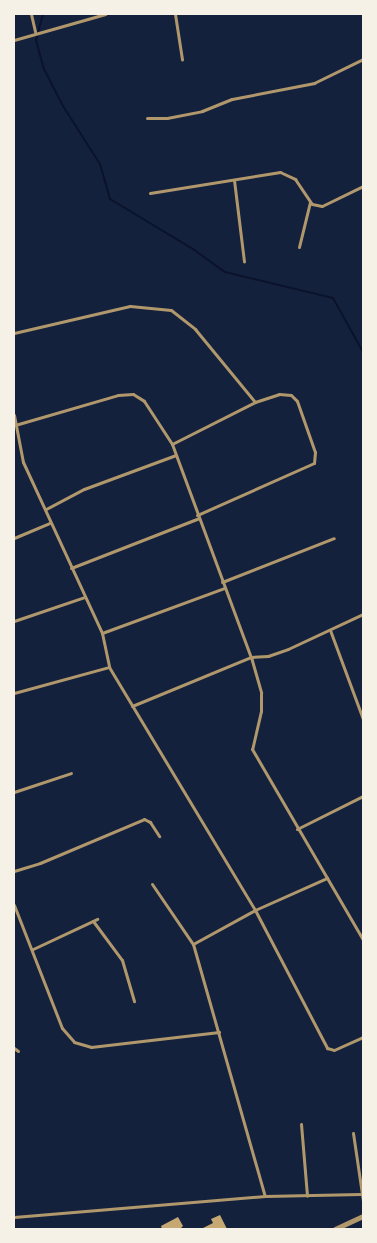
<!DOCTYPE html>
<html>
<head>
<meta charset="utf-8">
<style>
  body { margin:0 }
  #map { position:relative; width:377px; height:1243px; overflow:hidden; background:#14213d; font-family:Cabin,sans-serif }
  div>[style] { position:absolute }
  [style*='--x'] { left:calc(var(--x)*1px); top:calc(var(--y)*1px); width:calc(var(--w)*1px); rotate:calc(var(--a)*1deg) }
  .stream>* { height:2px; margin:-1px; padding:0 1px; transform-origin:1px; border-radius:1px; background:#0b132b }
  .building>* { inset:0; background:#c6a872 }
  .minor>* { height:3px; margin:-1.5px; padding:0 1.5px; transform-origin:1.5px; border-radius:1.5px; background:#b1986c }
  .tertiary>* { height:4.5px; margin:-2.25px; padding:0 2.25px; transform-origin:2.25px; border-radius:2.25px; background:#b1986c }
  span { translate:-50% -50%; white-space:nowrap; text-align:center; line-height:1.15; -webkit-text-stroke:4px #f6f1e7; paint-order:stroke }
  .frame { position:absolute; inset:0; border:15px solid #f6f1e7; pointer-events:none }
</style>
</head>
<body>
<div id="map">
  <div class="stream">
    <i style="--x:43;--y:14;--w:27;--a:105"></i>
    <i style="--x:36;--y:40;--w:30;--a:75"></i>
    <i style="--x:44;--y:69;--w:42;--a:62.8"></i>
    <i style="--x:63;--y:106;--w:69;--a:57.5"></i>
    <i style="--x:100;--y:164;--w:36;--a:74"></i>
    <i style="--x:110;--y:199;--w:97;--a:31.1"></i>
    <i style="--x:193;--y:249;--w:39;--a:36"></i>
    <i style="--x:225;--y:272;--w:111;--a:13.5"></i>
    <i style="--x:333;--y:298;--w:62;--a:60.9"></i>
  </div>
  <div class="building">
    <i style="clip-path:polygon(220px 1215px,227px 1229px,201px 1229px,213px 1223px,211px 1219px)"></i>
    <i style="clip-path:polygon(178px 1217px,183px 1226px,180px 1229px,162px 1229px,161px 1226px)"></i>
  </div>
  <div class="minor">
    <i style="--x:31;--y:14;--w:18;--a:77"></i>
    <i style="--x:175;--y:14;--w:46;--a:81.2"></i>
    <i style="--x:14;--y:40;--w:95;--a:-15.9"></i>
    <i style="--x:147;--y:118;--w:20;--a:0"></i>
    <i style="--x:167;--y:118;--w:36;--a:-11"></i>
    <i style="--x:202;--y:111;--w:32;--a:-22"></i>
    <i style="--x:232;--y:99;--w:84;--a:-11"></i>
    <i style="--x:314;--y:83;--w:55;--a:-26.1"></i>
    <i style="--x:234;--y:180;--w:82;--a:83"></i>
    <i style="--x:150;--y:193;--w:132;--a:-9.2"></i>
    <i style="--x:280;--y:172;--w:17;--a:25"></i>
    <i style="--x:295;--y:179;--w:30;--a:56"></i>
    <i style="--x:312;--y:204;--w:10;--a:11"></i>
    <i style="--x:322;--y:206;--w:46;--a:-26"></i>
    <i style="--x:299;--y:247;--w:46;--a:-76.3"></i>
    <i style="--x:14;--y:333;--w:119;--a:-13.1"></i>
    <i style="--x:130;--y:306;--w:41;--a:5.6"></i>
    <i style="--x:171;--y:310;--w:31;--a:38"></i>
    <i style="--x:195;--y:329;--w:94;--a:50.6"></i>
    <i style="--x:14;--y:415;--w:48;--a:79.2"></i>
    <i style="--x:23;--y:462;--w:188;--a:65.2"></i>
    <i style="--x:102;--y:633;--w:35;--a:78"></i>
    <i style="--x:109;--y:667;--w:283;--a:59"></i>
    <i style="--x:255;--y:910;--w:156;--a:62.4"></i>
    <i style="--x:327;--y:1048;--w:7;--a:16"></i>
    <i style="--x:334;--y:1050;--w:32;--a:-24"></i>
    <i style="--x:15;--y:425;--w:107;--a:-16.2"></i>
    <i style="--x:118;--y:395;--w:15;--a:-4"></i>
    <i style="--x:133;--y:394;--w:13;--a:32"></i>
    <i style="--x:144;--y:401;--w:51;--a:56.9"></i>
    <i style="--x:172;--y:444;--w:227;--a:69.7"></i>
    <i style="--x:251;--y:657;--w:37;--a:74"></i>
    <i style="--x:261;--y:693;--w:18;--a:90"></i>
    <i style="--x:261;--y:711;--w:39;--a:103"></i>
    <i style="--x:252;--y:749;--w:221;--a:59.8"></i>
    <i style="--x:172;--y:444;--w:93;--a:-26.8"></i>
    <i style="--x:255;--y:402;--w:25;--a:-18"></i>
    <i style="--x:279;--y:394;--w:12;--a:5"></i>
    <i style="--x:291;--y:395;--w:8;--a:45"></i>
    <i style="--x:297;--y:401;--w:54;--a:70.6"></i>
    <i style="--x:315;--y:452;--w:11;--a:95"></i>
    <i style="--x:314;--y:463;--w:128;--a:156"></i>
    <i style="--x:46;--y:509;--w:43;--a:-27.8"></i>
    <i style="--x:84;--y:489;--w:98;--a:-20.3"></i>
    <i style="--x:14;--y:538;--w:39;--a:-23"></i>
    <i style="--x:71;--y:568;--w:137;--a:-21.3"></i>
    <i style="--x:222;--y:582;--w:120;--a:-21.4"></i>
    <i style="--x:14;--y:621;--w:75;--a:-18.7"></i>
    <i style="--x:330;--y:630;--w:95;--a:69.7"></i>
    <i style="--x:102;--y:633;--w:130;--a:-20.2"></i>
    <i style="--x:14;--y:693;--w:98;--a:-15.3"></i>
    <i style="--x:132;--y:706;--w:129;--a:-22.4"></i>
    <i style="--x:251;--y:657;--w:17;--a:-3"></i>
    <i style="--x:268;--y:656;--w:21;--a:-19"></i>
    <i style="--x:288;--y:649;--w:83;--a:-25"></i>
    <i style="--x:14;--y:792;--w:60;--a:-18.4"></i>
    <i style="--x:297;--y:829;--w:74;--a:-26.6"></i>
    <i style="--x:14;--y:871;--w:27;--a:-17"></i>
    <i style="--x:40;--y:863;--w:113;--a:-22.9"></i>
    <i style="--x:144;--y:819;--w:7;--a:27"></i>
    <i style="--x:150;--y:822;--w:17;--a:57"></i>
    <i style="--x:152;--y:884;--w:73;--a:55.7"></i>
    <i style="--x:193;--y:944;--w:262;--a:74.1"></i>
    <i style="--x:14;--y:905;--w:132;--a:68.7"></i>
    <i style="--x:62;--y:1028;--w:18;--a:49"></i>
    <i style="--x:74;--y:1042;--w:18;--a:16"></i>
    <i style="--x:91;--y:1047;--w:129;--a:-6.7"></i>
    <i style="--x:93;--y:921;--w:49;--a:53.4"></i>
    <i style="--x:122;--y:960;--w:43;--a:73.7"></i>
    <i style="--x:193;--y:944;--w:71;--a:-28.7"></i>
    <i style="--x:255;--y:910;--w:79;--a:-24"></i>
    <i style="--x:33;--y:949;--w:71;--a:-25.1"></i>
    <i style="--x:14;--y:1048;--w:5;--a:37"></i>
    <i style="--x:301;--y:1124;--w:72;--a:85.2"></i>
    <i style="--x:353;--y:1133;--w:69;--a:81.6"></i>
    <i style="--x:14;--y:1217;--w:252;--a:-4.8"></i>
    <i style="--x:265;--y:1196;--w:96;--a:-1.2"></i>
  </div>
  <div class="tertiary">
    <i style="--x:335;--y:1229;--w:31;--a:-25"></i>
  </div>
  <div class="frame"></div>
</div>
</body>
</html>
